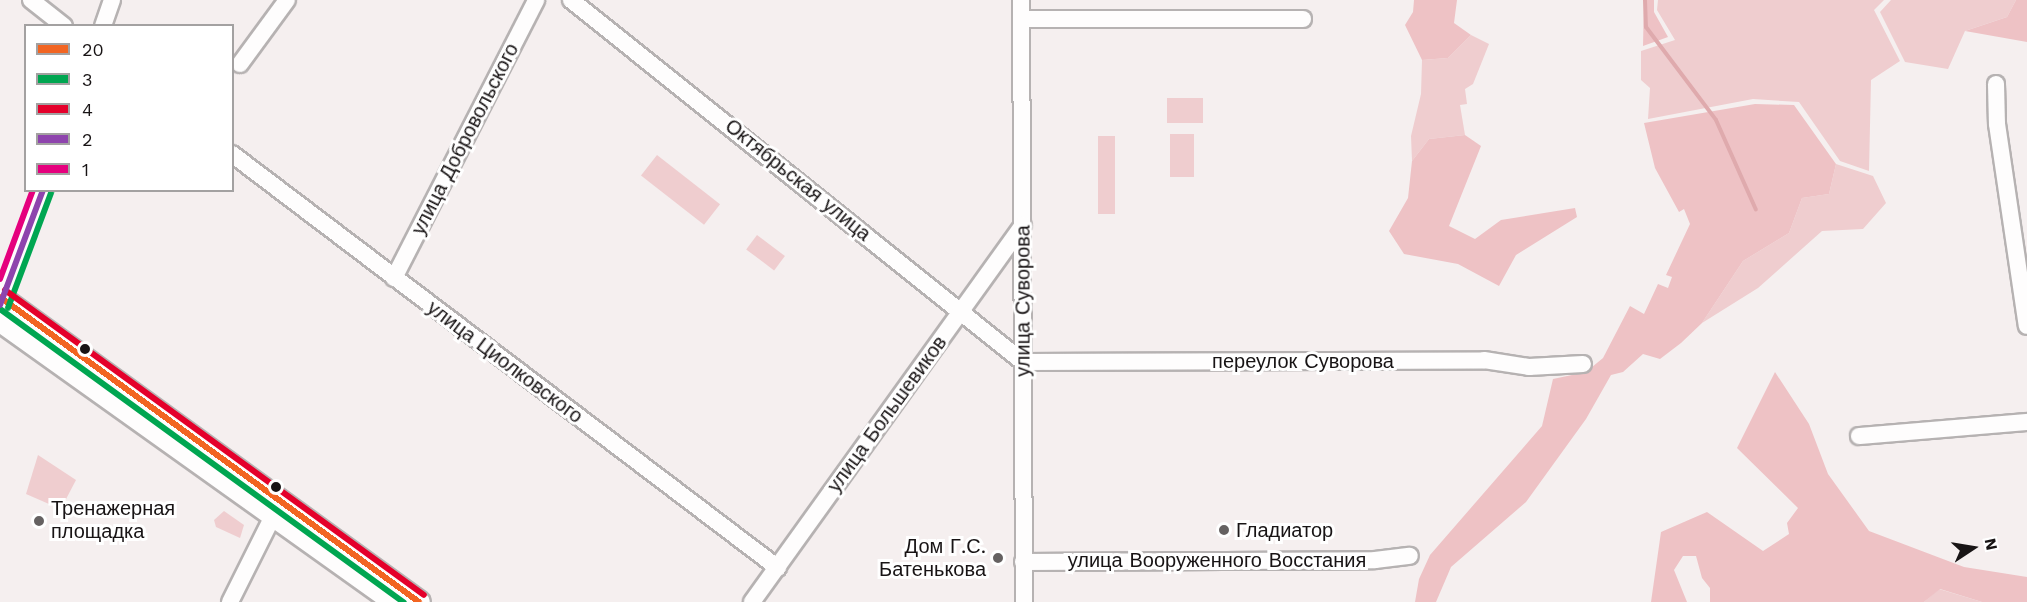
<!DOCTYPE html>
<html>
<head>
<meta charset="utf-8">
<style>
  body { margin:0 }
  #map { position:relative; width:2027px; height:602px; overflow:hidden; background:#f5efef; font-family:"Work Sans",sans-serif }
  div>[style] { position:absolute }
  [style*='--x'] { left:calc(var(--x)*1px); top:calc(var(--y)*1px); width:calc(var(--w)*1px); rotate:calc(var(--a)*1deg) }
  .green>* { inset:0; background:#efcdcf; transform-origin:0 0 }
  .forest>* { inset:0; background:#eec2c5 }
  .stream>* { height:4px; margin:-2px; padding:0 2px; transform-origin:2px; border-radius:2px; background:#dfaaad }
  .roads { filter:drop-shadow(2px 0 #b6b2b2) drop-shadow(-2px 0 #b6b2b2) drop-shadow(0 2px #b6b2b2) drop-shadow(0 -2px #b6b2b2) }
  .minor>* { height:16px; margin:-8px; padding:0 8px; transform-origin:8px; border-radius:8px; background:#fefdfd }
  .major>* { height:21px; margin:-10.5px; padding:0 10.5px; transform-origin:10.5px; border-radius:10.5px; background:#fefdfd }
  .bus-1>* { height:6px; margin:-3px; padding:0 3px; transform-origin:3px; border-radius:3px; background:#f26522 }
  .bus-2>* { height:6px; margin:-3px; padding:0 3px; transform-origin:3px; border-radius:3px; background:#00a651 }
  .bus-3>* { height:6px; margin:-3px; padding:0 3px; transform-origin:3px; border-radius:3px; background:#e4002b }
  .bus-4>* { height:6px; margin:-3px; padding:0 3px; transform-origin:3px; border-radius:3px; background:#8e44ad }
  .bus-5>* { height:6px; margin:-3px; padding:0 3px; transform-origin:3px; border-radius:3px; background:#e5007d }
  .dots>* { width:16px; height:16px; translate:-50% -50%; box-sizing:border-box; border:3px solid #fff; border-radius:50% }
  span { translate:-50% -50%; white-space:nowrap; text-align:center; line-height:1.15; -webkit-text-stroke:6px #fff; paint-order:stroke }
  .street-label { font-size:20px; color:#181415 }
  .poi-label { font-size:20px; color:#181415 }
  .left { translate:0 -50%; text-align:left }
  .right { translate:-100% -50%; text-align:right }
  .legend { position:absolute; left:24px; top:24px; width:210px; height:168px; box-sizing:border-box; background:#fff; border:2px solid #a3a1a1; margin:0; padding:8px 10px; list-style:none; font-size:18px; color:#181415 }
  .legend li { display:flex; align-items:center; gap:12px; height:30px }
  .legend b { width:30px; border:2px solid #a3a1a1 }
  .north { position:absolute; left:1943px; top:518px; width:60px; height:60px; -webkit-text-stroke:4px #fff; paint-order:stroke; rotate:78deg; font-size:16px; font-weight:700; line-height:24px; text-align:center; color:#181415 }
  .north::after { content:''; display:block; margin:auto; width:21px; height:27px; background:#181415; clip-path:polygon(50% 0,100% 100%,50% 72%,0 100%) }
</style>
</head>
<body>
<div id="map">
  <div class="green">
    <i style="clip-path:polygon(1658px 0,1884px 0,1874px 10px,1900px 61px,1871px 80px,1869px 171px,1840px 161px,1799px 102px,1753px 99px,1648px 119px,1650px 88px,1641px 80px,1641px 51px,1675px 40px,1657px 10px)"></i>
    <i style="clip-path:polygon(1891px 0,2016px 0,2007px 17px,1965px 31px,1948px 69px,1905px 62px,1880px 12px)"></i>
    <i style="clip-path:polygon(1471px 35px,1489px 44px,1473px 84px,1465px 89px,1467px 104px,1460px 105px,1465px 135px,1429px 139px,1412px 161px,1411px 136px,1421px 94px,1422px 60px,1448px 58px)"></i>
    <i style="left:1167px;top:98px;width:36px;height:25px"></i>
    <i style="left:1170px;top:134px;width:24px;height:43px"></i>
    <i style="left:1098px;top:136px;width:17px;height:78px"></i>
    <i style="left:657px;top:155px;width:80px;height:26px;rotate:38deg"></i>
    <i style="clip-path:polygon(1836px 164px,1873px 176px,1886px 203px,1863px 229px,1822px 231px,1758px 288px,1702px 323px,1743px 261px,1789px 233px,1802px 198px,1829px 194px)"></i>
    <i style="left:757px;top:235px;width:35px;height:18px;rotate:37deg"></i>
    <i style="clip-path:polygon(38px 455px,76px 480px,65px 501px,49px 504px,26px 494px)"></i>
    <i style="clip-path:polygon(224px 511px,244px 525px,240px 538px,216px 527px,214px 520px)"></i>
    <i style="clip-path:polygon(1939px 589px,1982px 602px,1924px 602px)"></i>
  </div>
  <div class="forest">
    <i style="clip-path:polygon(1414px 0,1457px 0,1454px 23px,1471px 35px,1448px 58px,1422px 60px,1405px 25px,1413px 12px)"></i>
    <i style="clip-path:polygon(1644px 0,1654px 0,1654px 12px,1668px 37px,1643px 46px)"></i>
    <i style="clip-path:polygon(2016px 0,2027px 0,2027px 42px,1965px 31px,2007px 17px)"></i>
    <i style="clip-path:polygon(1755px 104px,1794px 105px,1836px 164px,1829px 194px,1802px 198px,1789px 233px,1743px 261px,1702px 323px,1681px 343px,1660px 359px,1643px 354px,1623px 372px,1611px 375px,1586px 419px,1526px 502px,1451px 567px,1436px 602px,1415px 602px,1419px 579px,1430px 555px,1542px 426px,1553px 379px,1586px 372px,1603px 358px,1630px 306px,1644px 314px,1658px 284px,1668px 288px,1672px 277px,1666px 275px,1690px 224px,1684px 209px,1679px 212px,1655px 168px,1644px 123px)"></i>
    <i style="clip-path:polygon(1465px 135px,1481px 146px,1449px 226px,1475px 239px,1501px 220px,1575px 208px,1577px 217px,1516px 255px,1499px 286px,1458px 264px,1404px 254px,1389px 231px,1408px 198px,1412px 161px,1429px 139px)"></i>
    <i style="clip-path:polygon(1775px 372px,1809px 424px,1828px 474px,1869px 531px,1964px 567px,2027px 577px,2027px 602px,1982px 602px,1940px 589px,1924px 602px,1710px 602px,1710px 588px,1702px 578px,1696px 556px,1683px 556px,1674px 570px,1687px 602px,1651px 602px,1661px 532px,1707px 512px,1763px 551px,1789px 534px,1787px 523px,1798px 508px,1737px 448px)"></i>
  </div>
  <div class="stream">
    <i style="--x:1645;--y:0;--w:27;--a:88"></i>
    <i style="--x:1646;--y:27;--w:116;--a:53"></i>
    <i style="--x:1716;--y:120;--w:98;--a:66"></i>
  </div>
  <div class="roads">
    <div class="minor">
      <i style="--x:31;--y:0;--w:42;--a:38.2"></i>
      <i style="--x:571;--y:0;--w:579;--a:38.69"></i>
      <i style="--x:1021;--y:0;--w:602;--a:89.71"></i>
      <i style="--x:1021;--y:19;--w:282;--a:0"></i>
      <i style="--x:103;--y:26;--w:28;--a:-71"></i>
      <i style="--x:240;--y:64;--w:79;--a:-53.7"></i>
      <i style="--x:1996;--y:84;--w:40;--a:88.6"></i>
      <i style="--x:1997;--y:124;--w:204;--a:81.6"></i>
      <i style="--x:232;--y:154;--w:685;--a:37.17"></i>
      <i style="--x:394;--y:278;--w:312;--a:-62.9"></i>
      <i style="--x:2;--y:299;--w:116;--a:-69.4"></i>
      <i style="--x:1023;--y:362;--w:461;--a:-0.2"></i>
      <i style="--x:1484;--y:360;--w:46;--a:8.8"></i>
      <i style="--x:1529;--y:367;--w:54;--a:-3.2"></i>
      <i style="--x:1859;--y:436;--w:169;--a:-4.8"></i>
      <i style="--x:1023;--y:562;--w:352;--a:-0.3"></i>
      <i style="--x:1375;--y:560;--w:35;--a:-7"></i>
      <i style="--x:230;--y:602;--w:94;--a:-63.4"></i>
      <i style="--x:752;--y:602;--w:464;--a:-54.3"></i>
    </div>
    <div class="major">
      <i style="--x:0;--y:297;--w:518;--a:36.05"></i>
      <i style="--x:0;--y:321;--w:484;--a:35.5"></i>
    </div>
  </div>
  <div class="bus-1">
    <i style="--x:0;--y:297;--w:518;--a:36.05"></i>
  </div>
  <div class="bus-2">
    <i style="--x:8;--y:308;--w:123;--a:-69.5"></i>
    <i style="--x:0;--y:309;--w:499;--a:36"></i>
  </div>
  <div class="bus-3">
    <i style="--x:5;--y:290;--w:518;--a:36.05"></i>
  </div>
  <div class="bus-4">
    <i style="--x:0;--y:305;--w:123;--a:-69.5"></i>
  </div>
  <div class="bus-5">
    <i style="--x:0;--y:279;--w:95;--a:-69.7"></i>
  </div>
  <div class="dots">
    <i style="left:85px;top:349px;background:#181415"></i>
    <i style="left:276px;top:487px;background:#181415"></i>
    <i style="left:39px;top:521px;background:#656161"></i>
    <i style="left:1224px;top:530px;background:#656161"></i>
    <i style="left:998px;top:558px;background:#656161"></i>
  </div>
  <div class="street-label">
    <span style="left:465px;top:139px;rotate:-63deg">улица Добровольского</span>
    <span style="left:798px;top:180px;rotate:39deg">Октябрьская улица</span>
    <span style="left:1023px;top:301px;rotate:-90deg">улица Суворова</span>
    <span style="left:1303px;top:361px">переулок Суворова</span>
    <span style="left:505px;top:362px;rotate:37deg">улица Циолковского</span>
    <span style="left:887px;top:414px;rotate:-54deg">улица Большевиков</span>
    <span style="left:1217px;top:560px">улица Вооруженного Восстания</span>
  </div>
  <div class="poi-label">
    <span class="left" style="left:51px;top:520px">Тренажерная<br>площадка</span>
    <span class="left" style="left:1236px;top:530px">Гладиатор</span>
    <span class="right" style="left:986px;top:558px">Дом Г.С.<br>Батенькова</span>
  </div>
  <ul class="legend">
  <li><b style="height:8px;background:#f26522"></b>20</li>
  <li><b style="height:8px;background:#00a651"></b>3</li>
  <li><b style="height:8px;background:#e4002b"></b>4</li>
  <li><b style="height:8px;background:#8e44ad"></b>2</li>
  <li><b style="height:8px;background:#e5007d"></b>1</li>
  </ul>
  <div class="north">N</div>
</div>
</body>
</html>
